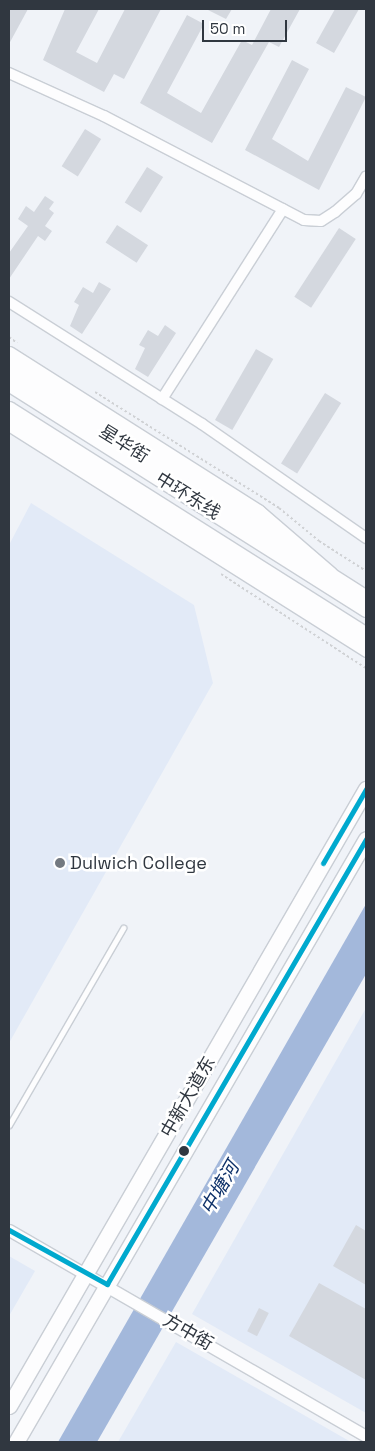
<!DOCTYPE html>
<html>
<head>
<meta charset="utf-8">
<style>
  body { margin:0 }
  #map { position:relative; width:375px; height:1451px; overflow:hidden; background:#f0f3f8; font-family:"Space Grotesk","Noto Sans SC",sans-serif }
  div>[style] { position:absolute }
  [style*='--x'] { left:calc(var(--x)*1px); top:calc(var(--y)*1px); width:calc(var(--w)*1px); rotate:calc(var(--a)*1deg) }
  .built>* { inset:0; background:#e2eaf7 }
  .water>* { inset:0; background:#a3b8db }
  .building>* { inset:0; background:#d4d8df; transform-origin:0 0 }
  .path>* { height:2px; margin-top:-1px; transform-origin:0; background:repeating-linear-gradient(90deg,#cfd1d4 0 2.5px,transparent 0 5px) }
  .roads { filter:drop-shadow(1px 0 #c9ced5) drop-shadow(-1px 0 #c9ced5) drop-shadow(0 1px #c9ced5) drop-shadow(0 -1px #c9ced5) }
  .service>* { height:5px; margin:-2.5px; padding:0 2.5px; transform-origin:2.5px; border-radius:2.5px; background:#fdfdfe }
  .minor>* { height:10px; margin:-5px; padding:0 5px; transform-origin:5px; border-radius:5px; background:#fdfdfe }
  .tertiary>* { height:11px; margin:-5.5px; padding:0 5.5px; transform-origin:5.5px; border-radius:5.5px; background:#fdfdfe }
  .primary>* { height:15px; margin:-7.5px; padding:0 7.5px; transform-origin:7.5px; border-radius:7.5px; background:#fdfdfe }
  .trunk>* { height:16px; margin:-8px; padding:0 8px; transform-origin:8px; border-radius:8px; background:#fdfdfe }
  .bus-1>* { height:5px; margin:-2.5px; padding:0 2.5px; transform-origin:2.5px; border-radius:2.5px; background:#00a9ce }
  .dots>* { width:14px; height:14px; translate:-50% -50%; box-sizing:border-box; border:2px solid #fff; border-radius:50% }
  span { translate:-50% -50%; white-space:nowrap; text-align:center; line-height:1.15; -webkit-text-stroke:5px #fff; paint-order:stroke }
  .street-label { font-size:18px; color:#303740 }
  .poi-label { font-size:18px; color:#303740 }
  .left { translate:0 -50%; text-align:left }
  .water-label { font-size:19px; color:#0e3169; font-style:italic }
  .frame { position:absolute; inset:0; border:10px solid #303740; pointer-events:none }
  .scale { position:absolute; left:202px; top:20px; width:85px; height:22px; box-sizing:border-box; border:2px solid #303740; border-top:0; padding-left:6px; font-size:15px; line-height:18px; white-space:nowrap; color:#303740; -webkit-text-stroke:4px #fff; paint-order:stroke }
</style>
</head>
<body>
<div id="map">
  <div class="built">
    <i style="clip-path:polygon(31px 503px,194px 605px,213px 683px,9px 1043px,9px 545px)"></i>
    <i style="clip-path:polygon(366px 1008px,366px 1413px,192px 1314px)"></i>
    <i style="clip-path:polygon(9px 1256px,35px 1271px,9px 1316px)"></i>
    <i style="clip-path:polygon(176px 1342px,351px 1442px,118px 1442px)"></i>
  </div>
  <div class="water">
    <i style="clip-path:polygon(366px 904px,366px 974px,97px 1442px,58px 1442px)"></i>
  </div>
  <div class="building">
    <i style="clip-path:polygon(9px 9px,28px 9px,9px 44px)"></i>
    <i style="clip-path:polygon(65px 9px,99px 9px,76px 52px,97px 63px,125px 9px,161px 9px,124px 79px,114px 74px,104px 92px,43px 60px)"></i>
    <i style="clip-path:polygon(206px 9px,232px 9px,226px 19px)"></i>
    <i style="clip-path:polygon(271px 9px,300px 9px,279px 47px,269px 42px,212px 143px,140px 103px,187px 15px,204px 24px,167px 93px,201px 113px,242px 40px,252px 45px)"></i>
    <i style="clip-path:polygon(335px 9px,359px 9px,334px 53px,316px 43px)"></i>
    <i style="clip-path:polygon(292px 60px,309px 69px,272px 139px,308px 161px,346px 87px,366px 97px,319px 190px,245px 150px)"></i>
    <i style="left:85px;top:129px;width:19px;height:44px;rotate:32deg"></i>
    <i style="left:147px;top:167px;width:19px;height:42px;rotate:32deg"></i>
    <i style="clip-path:polygon(45px 196px,54px 202px,49px 209px,54px 213px,45px 226px,52px 231px,45px 241px,38px 236px,9px 279px,9px 253px,28px 226px,18px 219px,26px 206px,34px 212px)"></i>
    <i style="left:117px;top:225px;width:37px;height:21px;rotate:33deg"></i>
    <i style="left:339px;top:228px;width:20px;height:82px;rotate:33deg"></i>
    <i style="clip-path:polygon(99px 282px,111px 289px,82px 334px,70px 326px,79px 305px,74px 302px,83px 287px,93px 293px)"></i>
    <i style="clip-path:polygon(165px 325px,176px 333px,148px 377px,135px 369px,145px 348px,139px 345px,148px 330px,158px 336px)"></i>
    <i style="left:256px;top:349px;width:20px;height:82px;rotate:30deg"></i>
    <i style="left:325px;top:393px;width:19px;height:83px;rotate:32deg"></i>
    <i style="clip-path:polygon(356px 1225px,366px 1231px,366px 1285px,333px 1266px)"></i>
    <i style="clip-path:polygon(319px 1283px,366px 1309px,366px 1380px,289px 1336px)"></i>
    <i style="left:259px;top:1308px;width:11px;height:26px;rotate:27deg"></i>
  </div>
  <div class="path">
    <i style="--x:9;--y:337;--w:10;--a:37"></i>
    <i style="--x:95;--y:392;--w:218;--a:32.2"></i>
    <i style="--x:279;--y:508;--w:52;--a:39.5"></i>
    <i style="--x:319;--y:541;--w:56;--a:32.6"></i>
    <i style="--x:221;--y:574;--w:173;--a:33"></i>
  </div>
  <div class="roads">
    <div class="service">
      <i style="--x:9;--y:1125;--w:228;--a:-59.9"></i>
    </div>
    <div class="minor">
      <i style="--x:9;--y:73;--w:104;--a:24.4"></i>
      <i style="--x:104;--y:116;--w:225;--a:27.5"></i>
      <i style="--x:304;--y:220;--w:17;--a:3"></i>
      <i style="--x:321;--y:221;--w:17;--a:-33"></i>
      <i style="--x:335;--y:212;--w:28;--a:-41"></i>
      <i style="--x:356;--y:194;--w:20;--a:-60"></i>
      <i style="--x:9;--y:302;--w:228;--a:32.3"></i>
      <i style="--x:202;--y:424;--w:200;--a:34.8"></i>
      <i style="--x:162;--y:399;--w:225;--a:-57.5"></i>
    </div>
    <div class="tertiary">
      <i style="--x:9;--y:1230;--w:412;--a:30"></i>
    </div>
    <div class="primary">
      <i style="--x:9;--y:371;--w:345;--a:32.4"></i>
      <i style="--x:9;--y:423;--w:423;--a:32.3"></i>
      <i style="--x:319;--y:568;--w:56;--a:32.6"></i>
      <i style="--x:9;--y:1406;--w:713;--a:-59.95"></i>
      <i style="--x:16;--y:1442;--w:697;--a:-59.87"></i>
    </div>
    <div class="trunk">
      <i style="--x:9;--y:355;--w:295;--a:32.4"></i>
      <i style="--x:258;--y:513;--w:95;--a:40.7"></i>
      <i style="--x:9;--y:383;--w:423;--a:32.3"></i>
      <i style="--x:9;--y:410;--w:423;--a:32.3"></i>
    </div>
  </div>
  <div class="bus-1">
    <i style="--x:323;--y:863;--w:86;--a:-59.8"></i>
    <i style="--x:9;--y:1230;--w:112;--a:28.9"></i>
    <i style="--x:107;--y:1284;--w:515;--a:-59.8"></i>
  </div>
  <div class="dots">
    <i style="left:60px;top:863px;background:#737980"></i>
    <i style="left:184px;top:1151px;background:#303740"></i>
  </div>
  <div class="street-label">
    <span style="left:124px;top:444px;rotate:32deg">星华街</span>
    <span style="left:188px;top:496px;rotate:32deg">中环东线</span>
    <span style="left:188px;top:1097px;rotate:-60deg">中新大道东</span>
    <span style="left:188px;top:1332px;rotate:30deg">方中街</span>
  </div>
  <div class="poi-label">
    <span class="left" style="left:70px;top:863px">Dulwich College</span>
  </div>
  <div class="water-label">
    <span style="left:220px;top:1188px;rotate:-60deg">中塘河</span>
  </div>
  <div class="frame"></div>
  <div class="scale">50 m</div>
</div>
</body>
</html>
